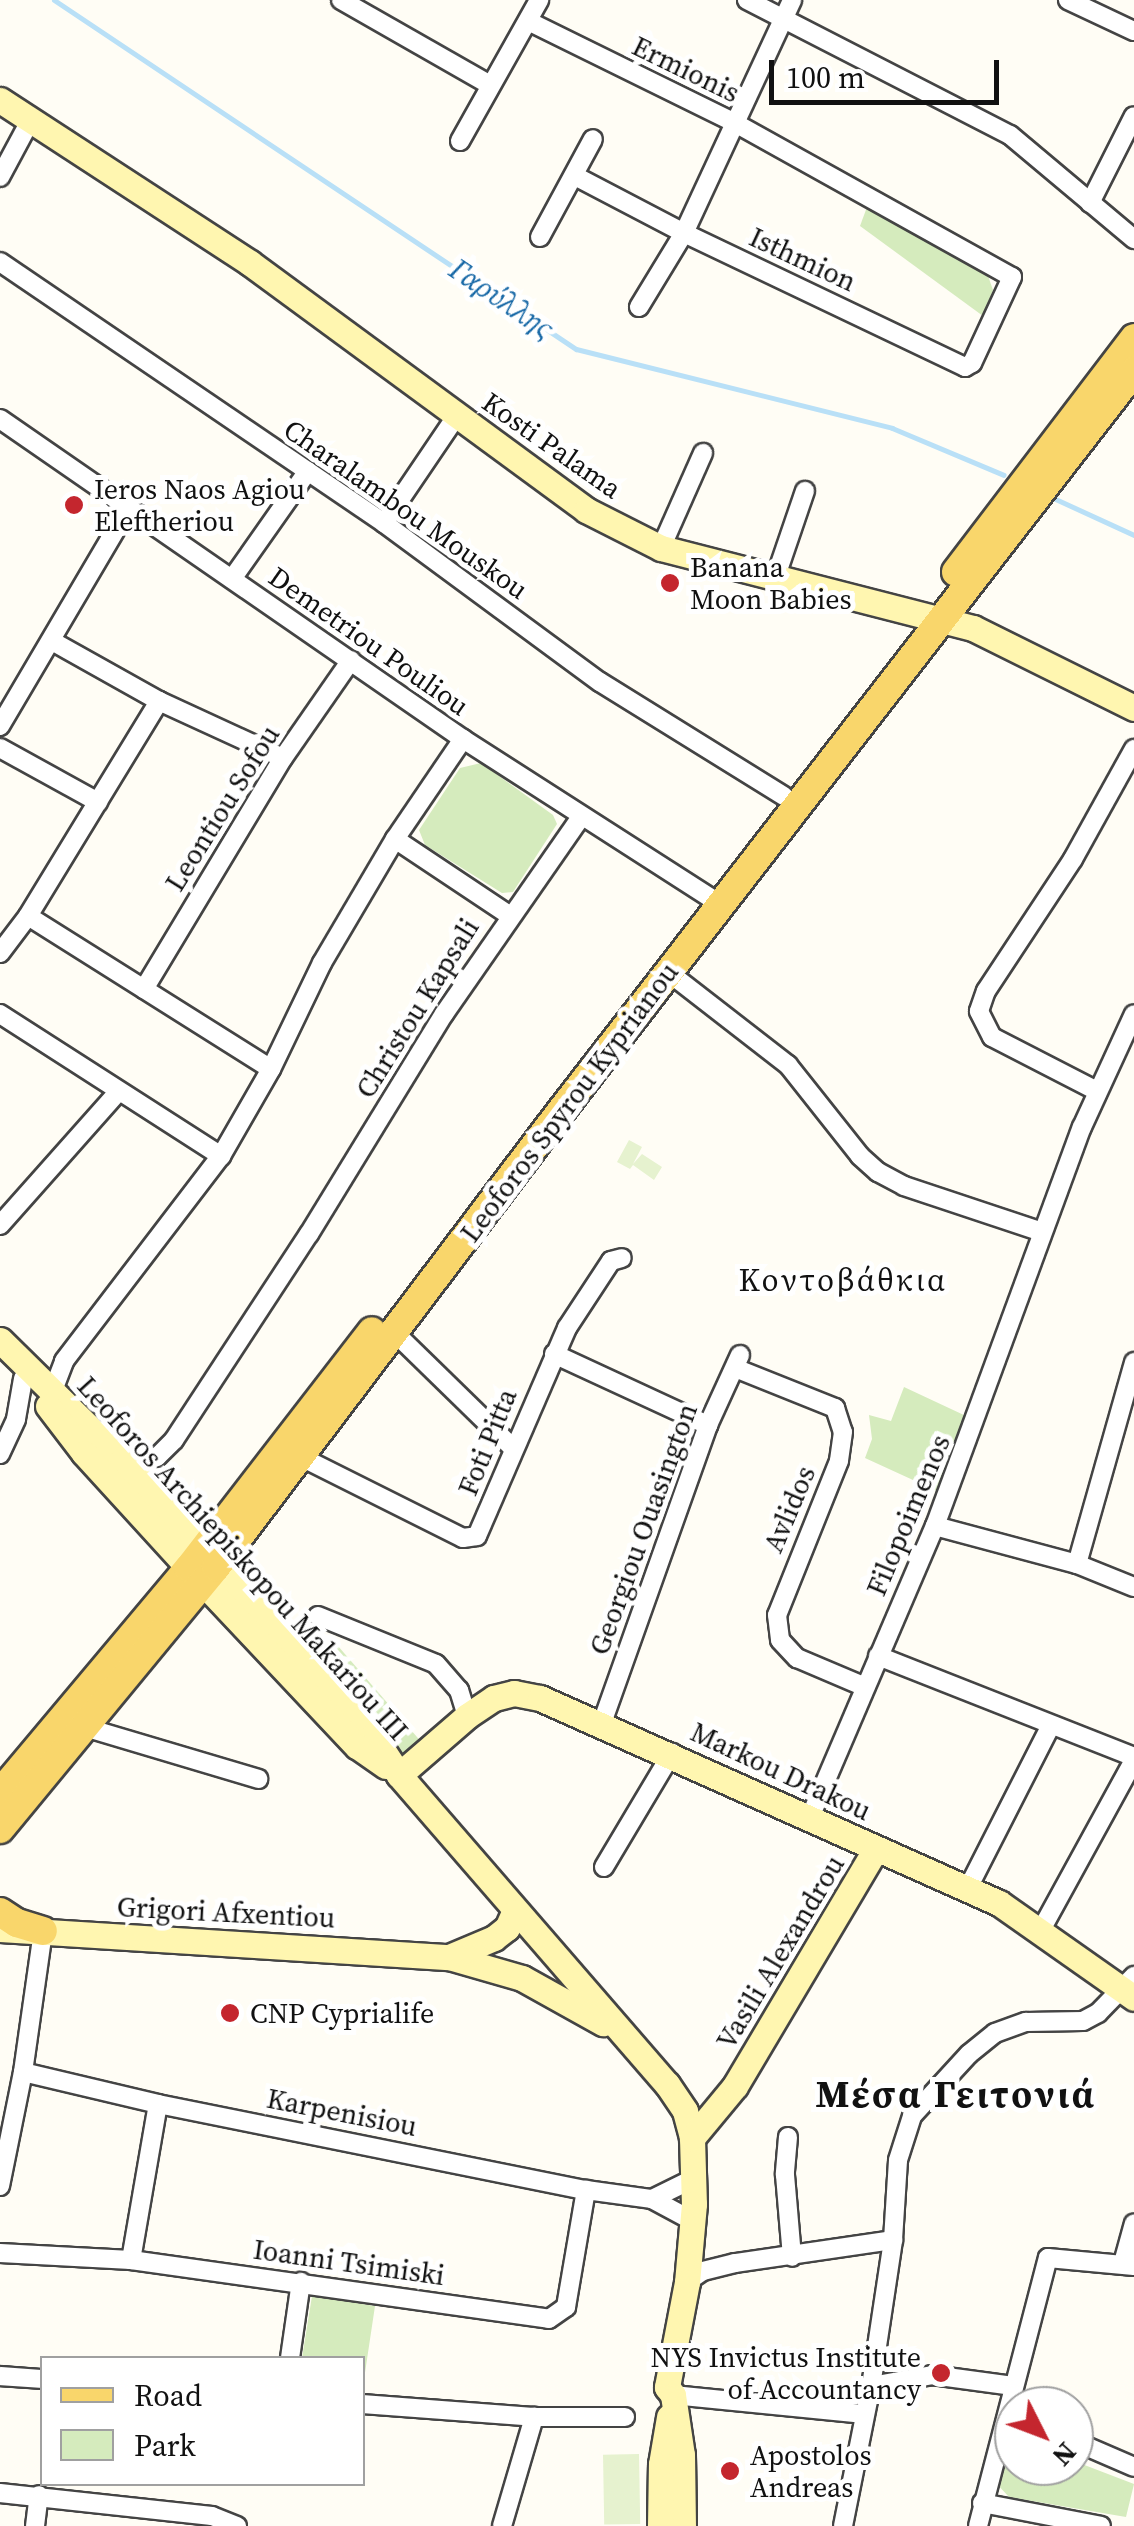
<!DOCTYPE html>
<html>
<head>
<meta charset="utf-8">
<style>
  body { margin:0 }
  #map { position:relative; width:1134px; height:2526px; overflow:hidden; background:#fffdf5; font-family:"Source Serif 4",serif }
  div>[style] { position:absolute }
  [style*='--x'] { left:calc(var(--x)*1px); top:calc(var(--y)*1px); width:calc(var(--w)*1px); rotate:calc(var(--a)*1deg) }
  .green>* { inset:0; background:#d5ebbd; transform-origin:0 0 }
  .pitch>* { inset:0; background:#e6f2cf; transform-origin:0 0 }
  .stream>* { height:5px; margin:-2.5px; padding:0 2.5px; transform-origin:2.5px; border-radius:2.5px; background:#b9e0f7 }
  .roads { filter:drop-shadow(2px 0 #444) drop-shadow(-2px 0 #444) drop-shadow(0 2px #444) drop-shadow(0 -2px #444) }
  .street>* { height:18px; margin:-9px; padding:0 9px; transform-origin:9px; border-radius:9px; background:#fff }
  .secondary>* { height:25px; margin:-12.5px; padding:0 12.5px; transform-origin:12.5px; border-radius:12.5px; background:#fff6b0 }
  .primary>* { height:28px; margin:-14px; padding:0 14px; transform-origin:14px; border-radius:14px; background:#f9d66b }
  .dots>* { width:28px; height:28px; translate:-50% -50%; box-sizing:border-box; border:5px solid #fff; border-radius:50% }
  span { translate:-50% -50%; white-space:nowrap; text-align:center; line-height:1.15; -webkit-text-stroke:10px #fff; paint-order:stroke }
  .street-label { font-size:28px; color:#111 }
  .poi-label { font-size:28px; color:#111 }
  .left { translate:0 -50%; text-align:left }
  .right { translate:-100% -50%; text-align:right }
  .water-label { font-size:30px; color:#1768a6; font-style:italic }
  .quarter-label { font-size:32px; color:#111; letter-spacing:2.5px }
  .district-label { font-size:38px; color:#111; font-weight:700; letter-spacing:2.5px }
  .legend { position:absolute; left:40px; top:2356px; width:325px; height:130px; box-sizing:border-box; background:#fff; border:2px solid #a0a0a0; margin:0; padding:12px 18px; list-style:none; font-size:30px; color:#111 }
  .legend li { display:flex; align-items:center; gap:20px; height:50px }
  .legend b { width:50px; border:2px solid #a0a0a0 }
  .north { position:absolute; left:994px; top:2386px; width:100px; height:100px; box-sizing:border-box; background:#fff; border:2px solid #a0a0a0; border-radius:50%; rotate:132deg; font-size:28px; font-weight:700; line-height:40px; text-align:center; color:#111 }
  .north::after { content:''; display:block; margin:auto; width:35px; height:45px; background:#c4262e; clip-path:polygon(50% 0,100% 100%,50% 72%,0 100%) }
  .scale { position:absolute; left:769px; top:60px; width:230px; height:45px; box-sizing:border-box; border:5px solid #111; border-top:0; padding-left:12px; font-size:30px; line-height:35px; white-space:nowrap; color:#111; -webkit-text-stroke:8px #fff; paint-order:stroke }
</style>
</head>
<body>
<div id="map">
  <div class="green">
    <i style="clip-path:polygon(867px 207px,987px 273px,993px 290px,983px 316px,860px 226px)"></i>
    <i style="clip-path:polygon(481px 763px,553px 815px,557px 824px,513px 892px,502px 893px,425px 845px,419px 830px,460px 768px)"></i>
    <i style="clip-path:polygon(904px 1387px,966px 1416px,937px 1491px,865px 1458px,872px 1439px,869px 1415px,891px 1421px)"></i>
    <i style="left:331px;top:1638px;width:137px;height:24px;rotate:49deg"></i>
    <i style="clip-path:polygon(312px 2296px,375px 2306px,363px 2386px,362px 2358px,302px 2358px)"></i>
    <i style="clip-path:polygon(1014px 2443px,1014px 2466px,1074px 2466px,1074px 2461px,1134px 2484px,1126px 2517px,1009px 2497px,995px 2482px,1001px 2447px)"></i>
  </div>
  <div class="pitch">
    <i style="clip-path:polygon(629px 1140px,642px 1147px,633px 1164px,642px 1154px,662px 1167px,654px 1180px,633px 1165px,630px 1169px,617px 1162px)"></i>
    <i style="left:639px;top:2454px;width:70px;height:36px;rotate:89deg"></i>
  </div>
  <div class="stream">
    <i style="--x:54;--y:0;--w:628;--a:33.77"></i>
    <i style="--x:576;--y:349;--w:326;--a:14"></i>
    <i style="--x:892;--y:428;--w:121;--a:22.8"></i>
    <i style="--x:1051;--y:497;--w:91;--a:24.6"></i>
  </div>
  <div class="roads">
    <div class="street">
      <i style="--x:341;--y:0;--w:169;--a:29.7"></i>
      <i style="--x:747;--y:0;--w:296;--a:27.2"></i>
      <i style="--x:1010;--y:135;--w:162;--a:40"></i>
      <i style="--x:1068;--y:0;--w:73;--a:25.2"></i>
      <i style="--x:528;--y:21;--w:231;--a:26.2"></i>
      <i style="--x:735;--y:123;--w:317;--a:29.1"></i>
      <i style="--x:1012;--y:277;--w:95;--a:114.9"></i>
      <i style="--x:972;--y:363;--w:8;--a:150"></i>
      <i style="--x:965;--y:367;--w:311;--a:-154.5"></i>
      <i style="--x:684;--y:233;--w:123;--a:-152.4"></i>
      <i style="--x:460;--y:141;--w:162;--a:-60.7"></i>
      <i style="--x:0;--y:177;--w:64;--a:-61.8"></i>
      <i style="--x:1090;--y:203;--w:97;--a:-63.2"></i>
      <i style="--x:540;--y:237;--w:111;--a:-61.6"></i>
      <i style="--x:0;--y:262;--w:464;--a:34.2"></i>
      <i style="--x:384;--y:523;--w:268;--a:36.4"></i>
      <i style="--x:600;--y:682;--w:216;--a:31.8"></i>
      <i style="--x:639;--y:307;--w:87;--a:-58.7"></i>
      <i style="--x:684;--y:233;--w:257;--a:-65.1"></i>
      <i style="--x:0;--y:419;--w:563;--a:34.65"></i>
      <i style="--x:463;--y:739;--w:296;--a:32.7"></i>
      <i style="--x:384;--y:523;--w:130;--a:-55.9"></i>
      <i style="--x:661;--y:548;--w:104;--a:-66.1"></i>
      <i style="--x:776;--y:576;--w:90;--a:-71.2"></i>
      <i style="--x:232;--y:579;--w:132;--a:-54.9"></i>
      <i style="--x:52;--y:641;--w:123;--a:29.3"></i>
      <i style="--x:159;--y:701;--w:136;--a:24.7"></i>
      <i style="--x:0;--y:726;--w:252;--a:-59.5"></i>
      <i style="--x:0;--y:748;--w:112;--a:28.9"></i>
      <i style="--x:395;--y:839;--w:137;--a:33.7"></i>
      <i style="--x:28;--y:916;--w:287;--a:32.2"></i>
      <i style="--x:0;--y:953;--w:46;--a:-52.9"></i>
      <i style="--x:28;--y:916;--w:252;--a:-58.6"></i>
      <i style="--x:668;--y:972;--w:152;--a:37.8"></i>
      <i style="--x:788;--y:1065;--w:116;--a:51.6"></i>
      <i style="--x:860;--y:1156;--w:24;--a:42"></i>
      <i style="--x:878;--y:1172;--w:30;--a:28"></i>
      <i style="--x:904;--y:1186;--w:145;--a:18.4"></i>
      <i style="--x:144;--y:989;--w:270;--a:-59"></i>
      <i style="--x:283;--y:758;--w:119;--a:-55.2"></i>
      <i style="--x:0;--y:1014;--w:263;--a:32.7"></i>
      <i style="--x:1097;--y:1091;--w:118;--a:-152.8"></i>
      <i style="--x:992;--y:1037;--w:29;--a:-117"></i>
      <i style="--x:979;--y:1011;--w:21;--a:-71"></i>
      <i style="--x:986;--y:991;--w:158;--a:-56.6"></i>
      <i style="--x:1073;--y:859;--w:126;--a:-61"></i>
      <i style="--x:0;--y:1225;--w:178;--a:-48.4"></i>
      <i style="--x:394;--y:1332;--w:165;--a:44.3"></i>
      <i style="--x:554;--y:1354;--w:170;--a:24.8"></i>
      <i style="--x:735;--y:1368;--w:108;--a:21.8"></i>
      <i style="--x:835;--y:1408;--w:25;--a:72"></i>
      <i style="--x:843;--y:1432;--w:29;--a:98"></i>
      <i style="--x:839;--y:1461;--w:166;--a:111.9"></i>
      <i style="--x:777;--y:1615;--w:25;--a:83"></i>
      <i style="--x:780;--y:1640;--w:25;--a:47"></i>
      <i style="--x:797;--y:1658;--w:72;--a:23"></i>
      <i style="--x:52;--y:1393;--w:34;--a:-69"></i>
      <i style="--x:64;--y:1361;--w:258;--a:-52.6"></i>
      <i style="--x:221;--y:1156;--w:100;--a:-60.1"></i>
      <i style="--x:271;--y:1069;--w:118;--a:-64.3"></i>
      <i style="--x:322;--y:963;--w:144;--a:-59.5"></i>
      <i style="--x:395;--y:839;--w:121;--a:-55.8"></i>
      <i style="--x:0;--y:1454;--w:38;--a:-65"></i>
      <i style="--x:16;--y:1419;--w:41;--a:-80.1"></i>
      <i style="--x:301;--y:1457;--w:181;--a:26.6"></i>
      <i style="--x:463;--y:1538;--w:14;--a:-8"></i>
      <i style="--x:477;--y:1536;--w:227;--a:-66.6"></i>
      <i style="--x:567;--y:1328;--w:80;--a:-56.7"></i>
      <i style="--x:611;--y:1261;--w:11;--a:-15"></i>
      <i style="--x:122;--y:1460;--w:35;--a:-5"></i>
      <i style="--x:157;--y:1457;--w:24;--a:-45"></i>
      <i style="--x:174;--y:1440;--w:246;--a:-56.8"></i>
      <i style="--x:309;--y:1234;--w:258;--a:-58.5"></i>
      <i style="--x:444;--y:1014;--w:239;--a:-55.2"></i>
      <i style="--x:935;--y:1526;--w:147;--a:15"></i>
      <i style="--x:1077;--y:1564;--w:61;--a:22"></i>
      <i style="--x:1077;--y:1564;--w:210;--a:-74.2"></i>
      <i style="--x:318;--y:1616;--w:127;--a:22.1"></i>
      <i style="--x:436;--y:1664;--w:35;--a:49"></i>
      <i style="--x:459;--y:1690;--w:27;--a:73"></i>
      <i style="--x:878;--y:1656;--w:275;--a:21.5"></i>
      <i style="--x:602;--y:1723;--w:316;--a:-70.4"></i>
      <i style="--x:708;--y:1425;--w:77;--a:-65.4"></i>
      <i style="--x:84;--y:1727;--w:182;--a:16.6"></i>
      <i style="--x:811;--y:1815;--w:314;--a:-66.8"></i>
      <i style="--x:935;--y:1526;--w:425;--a:-69.8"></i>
      <i style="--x:1082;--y:1127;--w:124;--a:-65.3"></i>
      <i style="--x:604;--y:1867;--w:133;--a:-59.2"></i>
      <i style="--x:968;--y:1888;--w:181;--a:-63"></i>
      <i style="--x:1041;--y:1930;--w:194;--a:-61.3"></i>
      <i style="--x:23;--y:2072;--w:139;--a:13.3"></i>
      <i style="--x:158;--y:2104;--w:437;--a:11.4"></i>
      <i style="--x:586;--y:2190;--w:67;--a:7.8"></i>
      <i style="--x:652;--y:2199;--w:47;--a:28.2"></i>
      <i style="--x:788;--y:2137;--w:38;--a:95"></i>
      <i style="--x:785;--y:2175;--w:82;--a:85.1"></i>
      <i style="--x:0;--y:2186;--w:116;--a:-78.6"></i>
      <i style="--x:23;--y:2072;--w:142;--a:-81.9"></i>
      <i style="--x:652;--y:2199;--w:48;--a:-26"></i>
      <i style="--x:0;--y:2253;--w:131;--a:3.1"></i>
      <i style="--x:131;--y:2260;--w:422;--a:8"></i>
      <i style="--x:549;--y:2319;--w:21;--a:-35"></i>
      <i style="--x:566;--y:2307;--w:119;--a:-80.3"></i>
      <i style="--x:131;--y:2260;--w:158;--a:-80.2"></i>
      <i style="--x:1123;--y:2263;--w:41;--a:-74.6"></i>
      <i style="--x:687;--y:2282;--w:19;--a:-35"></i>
      <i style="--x:703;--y:2271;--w:33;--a:-14"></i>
      <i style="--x:735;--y:2263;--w:160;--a:-8.3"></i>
      <i style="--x:290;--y:2358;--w:77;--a:-81.8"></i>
      <i style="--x:0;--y:2376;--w:42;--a:4.1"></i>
      <i style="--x:871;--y:2386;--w:62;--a:-10.2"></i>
      <i style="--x:932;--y:2375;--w:82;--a:7.7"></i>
      <i style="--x:673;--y:2395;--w:190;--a:5.7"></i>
      <i style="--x:362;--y:2404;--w:172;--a:4.3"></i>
      <i style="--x:534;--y:2417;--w:91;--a:0"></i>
      <i style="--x:1074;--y:2441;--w:65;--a:23.4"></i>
      <i style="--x:0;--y:2493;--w:213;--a:6.2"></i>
      <i style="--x:212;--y:2516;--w:27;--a:22"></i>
      <i style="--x:982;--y:2503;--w:121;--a:10.9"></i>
      <i style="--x:35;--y:2526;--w:31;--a:-83"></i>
      <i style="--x:502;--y:2526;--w:114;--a:-73.6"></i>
      <i style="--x:843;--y:2526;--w:143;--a:-78.7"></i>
      <i style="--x:871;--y:2386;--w:148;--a:-81.4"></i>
      <i style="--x:893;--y:2240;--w:80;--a:-86.4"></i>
      <i style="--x:898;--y:2160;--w:46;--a:-72.3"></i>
      <i style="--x:912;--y:2116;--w:84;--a:-47.4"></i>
      <i style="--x:969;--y:2054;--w:33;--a:-39"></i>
      <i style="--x:995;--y:2033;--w:33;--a:-20"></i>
      <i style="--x:1026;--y:2022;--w:57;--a:-1"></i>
      <i style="--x:1083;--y:2021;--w:17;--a:-28"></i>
      <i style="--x:1098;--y:2013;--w:52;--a:-45.8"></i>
      <i style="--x:978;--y:2526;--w:277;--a:-75.4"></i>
      <i style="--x:1048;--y:2258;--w:86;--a:5.3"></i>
    </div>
    <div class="secondary">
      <i style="--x:0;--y:100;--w:298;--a:33.1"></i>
      <i style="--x:250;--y:263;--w:417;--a:36.3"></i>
      <i style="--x:586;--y:510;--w:84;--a:26.9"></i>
      <i style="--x:661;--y:548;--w:322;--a:14.4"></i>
      <i style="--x:973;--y:628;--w:180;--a:26.4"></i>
      <i style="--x:0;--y:1340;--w:171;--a:44.5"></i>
      <i style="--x:122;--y:1460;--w:372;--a:47.6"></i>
      <i style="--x:373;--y:1735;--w:48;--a:57"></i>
      <i style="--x:399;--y:1775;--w:409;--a:49.1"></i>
      <i style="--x:667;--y:2084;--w:32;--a:56"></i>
      <i style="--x:685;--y:2111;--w:28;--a:75"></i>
      <i style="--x:692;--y:2138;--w:66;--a:88.3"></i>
      <i style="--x:694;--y:2204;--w:78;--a:95.1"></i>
      <i style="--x:687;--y:2282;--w:107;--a:100.8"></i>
      <i style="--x:667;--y:2387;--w:10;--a:53"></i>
      <i style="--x:673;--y:2395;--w:61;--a:81.5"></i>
      <i style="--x:682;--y:2455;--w:71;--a:89.2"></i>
      <i style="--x:48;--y:1406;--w:59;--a:52.5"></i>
      <i style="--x:84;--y:1453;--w:156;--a:47.6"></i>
      <i style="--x:189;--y:1568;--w:245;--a:46.7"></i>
      <i style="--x:357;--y:1746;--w:35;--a:35"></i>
      <i style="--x:399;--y:1775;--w:90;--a:-40.9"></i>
      <i style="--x:467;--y:1716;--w:32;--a:-34"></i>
      <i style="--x:494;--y:1698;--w:21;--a:-14"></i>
      <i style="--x:514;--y:1693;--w:26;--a:11"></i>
      <i style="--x:540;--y:1698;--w:503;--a:24.07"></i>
      <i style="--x:999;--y:1903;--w:165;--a:35.1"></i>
      <i style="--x:0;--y:1929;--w:450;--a:3.6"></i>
      <i style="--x:449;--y:1957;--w:76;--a:16"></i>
      <i style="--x:522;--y:1978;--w:93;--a:29.1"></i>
      <i style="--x:449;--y:1957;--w:49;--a:-22.9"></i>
      <i style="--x:494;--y:1938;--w:16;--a:-38"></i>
      <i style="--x:507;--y:1928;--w:17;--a:-66"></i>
      <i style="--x:692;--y:2138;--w:67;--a:-50.4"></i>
      <i style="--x:735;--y:2086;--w:276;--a:-59.3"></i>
      <i style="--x:660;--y:2526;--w:62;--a:-89.1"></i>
      <i style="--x:661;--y:2464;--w:48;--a:-80.3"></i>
    </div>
    <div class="primary">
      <i style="--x:956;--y:572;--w:294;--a:-52.7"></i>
      <i style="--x:0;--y:1793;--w:294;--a:-50"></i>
      <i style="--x:189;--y:1568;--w:299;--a:-52.3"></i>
      <i style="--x:0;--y:1829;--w:340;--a:-50.5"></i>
      <i style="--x:216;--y:1567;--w:567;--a:-52.89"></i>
      <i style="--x:558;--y:1115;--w:941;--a:-52.25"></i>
      <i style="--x:0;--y:1912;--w:20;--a:33"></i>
      <i style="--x:17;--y:1923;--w:27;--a:17"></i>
    </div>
  </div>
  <div class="dots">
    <i style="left:74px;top:505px;background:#c4262e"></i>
    <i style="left:670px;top:583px;background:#c4262e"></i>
    <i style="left:230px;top:2013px;background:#c4262e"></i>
    <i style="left:941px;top:2373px;background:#c4262e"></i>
    <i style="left:730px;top:2471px;background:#c4262e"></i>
  </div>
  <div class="street-label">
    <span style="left:686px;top:69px;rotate:26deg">Ermionis</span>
    <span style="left:803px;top:259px;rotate:25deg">Isthmion</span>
    <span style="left:552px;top:445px;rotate:35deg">Kosti Palama</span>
    <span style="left:406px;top:509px;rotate:35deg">Charalambou Mouskou</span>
    <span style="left:369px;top:641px;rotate:35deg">Demetriou Pouliou</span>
    <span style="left:222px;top:808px;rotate:-58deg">Leontiou Sofou</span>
    <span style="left:417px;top:1008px;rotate:-58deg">Christou Kapsali</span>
    <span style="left:569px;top:1102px;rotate:-53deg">Leoforos Spyrou Kyprianou</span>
    <span style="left:487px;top:1442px;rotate:-68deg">Foti Pitta</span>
    <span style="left:789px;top:1509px;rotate:-67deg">Avlidos</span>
    <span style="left:908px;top:1515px;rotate:-67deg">Filopoimenos</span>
    <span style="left:643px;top:1529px;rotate:-70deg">Georgiou Ouasington</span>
    <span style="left:243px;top:1558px;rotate:48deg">Leoforos Archiepiskopou Makariou III</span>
    <span style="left:781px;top:1771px;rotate:25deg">Markou Drakou</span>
    <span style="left:226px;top:1912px;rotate:3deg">Grigori Afxentiou</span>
    <span style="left:780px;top:1952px;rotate:-59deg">Vasili Alexandrou</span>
    <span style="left:342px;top:2112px;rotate:11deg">Karpenisiou</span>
    <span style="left:349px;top:2262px;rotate:8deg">Ioanni Tsimiski</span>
  </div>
  <div class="poi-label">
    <span class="left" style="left:94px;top:505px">Ieros Naos Agiou<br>Eleftheriou</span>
    <span class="left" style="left:690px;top:583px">Banana<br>Moon Babies</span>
    <span class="left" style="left:250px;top:2013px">CNP Cyprialife</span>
    <span class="right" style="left:921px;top:2373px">NYS Invictus Institute<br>of Accountancy</span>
    <span class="left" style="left:750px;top:2471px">Apostolos<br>Andreas</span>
  </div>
  <div class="water-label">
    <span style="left:501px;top:299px;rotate:34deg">Γαρύλλης</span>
  </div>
  <div class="quarter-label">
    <span style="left:843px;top:1280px">Κοντοβάθκια</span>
  </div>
  <div class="district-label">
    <span style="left:956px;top:2095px">Μέσα Γειτονιά</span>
  </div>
  <ul class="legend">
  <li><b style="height:12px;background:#f9d66b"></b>Road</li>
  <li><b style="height:28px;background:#d5ebbd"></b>Park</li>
  </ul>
  <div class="north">N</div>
  <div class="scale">100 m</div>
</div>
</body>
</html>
